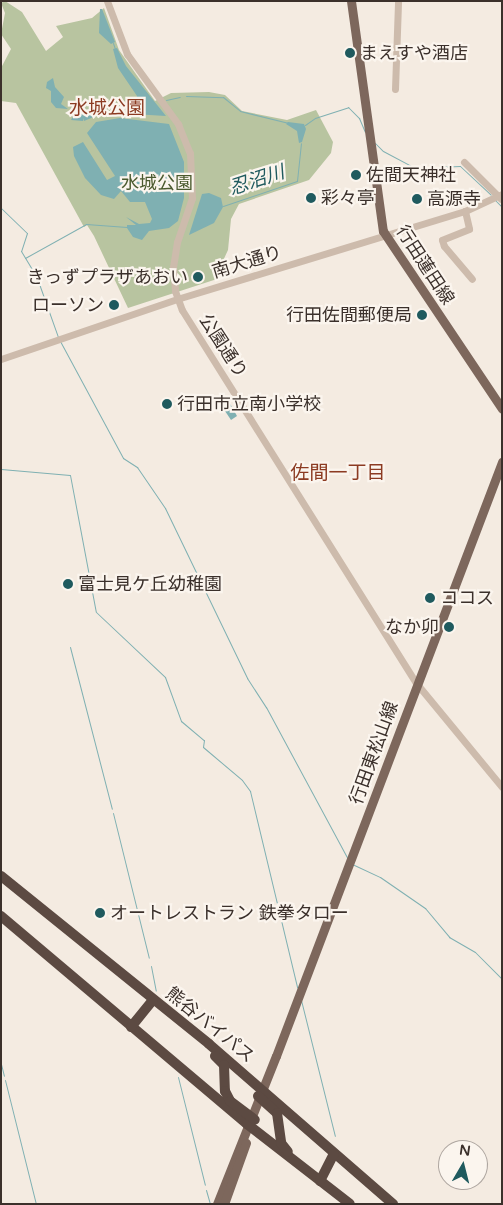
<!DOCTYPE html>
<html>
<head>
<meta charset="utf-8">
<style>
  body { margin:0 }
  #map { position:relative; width:503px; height:1205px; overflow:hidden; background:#f4ebe1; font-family:"Varela Round","Noto Sans JP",sans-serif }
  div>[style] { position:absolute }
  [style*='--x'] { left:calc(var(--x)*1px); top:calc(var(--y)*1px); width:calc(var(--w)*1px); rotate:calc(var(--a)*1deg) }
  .green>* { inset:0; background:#b8c4a0 }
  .water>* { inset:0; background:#7fb0b2 }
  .stream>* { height:1px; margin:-0.5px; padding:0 0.5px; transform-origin:0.5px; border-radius:0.5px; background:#7fb0b2 }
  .minor>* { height:7px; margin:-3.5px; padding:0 3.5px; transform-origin:3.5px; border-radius:3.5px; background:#cdbbac }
  .major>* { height:9px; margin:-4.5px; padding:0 4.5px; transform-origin:4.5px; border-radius:4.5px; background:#7d675c }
  .highway>* { height:10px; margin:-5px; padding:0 5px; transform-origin:5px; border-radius:5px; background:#5c4a42 }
  .dots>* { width:14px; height:14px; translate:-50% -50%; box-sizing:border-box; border:2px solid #fbf5ee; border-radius:50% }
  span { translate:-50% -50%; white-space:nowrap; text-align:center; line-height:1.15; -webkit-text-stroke:4.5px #fbf5ee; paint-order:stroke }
  .poi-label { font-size:18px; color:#3b302b }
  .left { translate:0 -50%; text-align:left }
  .right { translate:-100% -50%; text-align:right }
  .park-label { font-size:18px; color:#4a5a2e }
  .street-label { font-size:18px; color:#3b302b }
  .neighbourhood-label { font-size:19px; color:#8c3b22 }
  .water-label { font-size:19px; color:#1f5a5e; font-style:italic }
  .frame { position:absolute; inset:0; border:2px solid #3b302b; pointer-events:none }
  .north { position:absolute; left:438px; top:1140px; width:50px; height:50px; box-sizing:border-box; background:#fbf5ee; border:1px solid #aea6a0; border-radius:50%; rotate:8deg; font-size:14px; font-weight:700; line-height:20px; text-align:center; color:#3b302b }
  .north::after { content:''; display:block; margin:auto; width:18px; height:22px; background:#1f5a5e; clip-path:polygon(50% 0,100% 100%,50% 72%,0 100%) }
</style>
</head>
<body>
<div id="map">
  <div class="green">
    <i style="clip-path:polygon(5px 1px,22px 12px,46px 51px,63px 37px,56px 26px,92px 18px,104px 8px,119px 50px,155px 101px,171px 93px,209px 92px,225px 95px,242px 111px,287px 120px,316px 110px,333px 142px,331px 153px,309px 180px,239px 204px,231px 219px,228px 250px,216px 276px,217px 279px,128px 308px,94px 236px,87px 225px,84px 227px,16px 103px,1px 101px,1px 68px,11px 49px,1px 34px,5px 13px,1px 3px)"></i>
  </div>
  <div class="water">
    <i style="clip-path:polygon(100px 9px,102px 9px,115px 42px,111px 44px,99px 33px)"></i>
    <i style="clip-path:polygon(117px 48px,126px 66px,166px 116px,133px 114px,137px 96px,118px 68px,113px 49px)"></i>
    <i style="clip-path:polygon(53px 78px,55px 87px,64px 97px,61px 104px,68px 109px,56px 108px,51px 102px,51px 91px,46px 88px,47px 82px)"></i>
    <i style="clip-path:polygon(98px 110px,101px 114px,84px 121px,83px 118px,83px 121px,71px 120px,75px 113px,82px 112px,83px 116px,83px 112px)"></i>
    <i style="clip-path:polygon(120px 118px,169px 124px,184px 162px,184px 198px,178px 221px,169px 228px,149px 231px,142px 240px,133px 237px,127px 228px,127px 225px,136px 225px,126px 217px,139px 224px,150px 223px,152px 219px,145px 202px,130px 202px,121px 191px,114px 199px,101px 195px,85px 178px,74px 156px,73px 147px,83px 142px,107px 180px,115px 176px,87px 133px,96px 122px)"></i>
    <i style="clip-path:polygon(288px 122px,304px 124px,306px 129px,302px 142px,299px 143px,297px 131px,286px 124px)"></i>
    <i style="clip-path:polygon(209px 193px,221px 198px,223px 207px,214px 223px,189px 235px,202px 194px)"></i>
    <i style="clip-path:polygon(228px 400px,237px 416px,231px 420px,221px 405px)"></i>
  </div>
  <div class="stream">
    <i style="--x:113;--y:43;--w:6;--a:72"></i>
    <i style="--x:186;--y:96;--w:37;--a:2"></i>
    <i style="--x:223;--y:97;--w:22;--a:39"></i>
    <i style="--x:240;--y:111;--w:49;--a:14"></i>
    <i style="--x:166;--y:100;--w:14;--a:-12"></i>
    <i style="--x:305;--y:125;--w:12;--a:-35"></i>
    <i style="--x:315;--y:118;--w:35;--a:-18"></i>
    <i style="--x:348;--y:107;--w:16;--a:45"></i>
    <i style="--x:359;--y:118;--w:15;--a:67"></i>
    <i style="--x:375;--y:143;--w:11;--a:45"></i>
    <i style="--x:383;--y:151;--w:36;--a:28"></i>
    <i style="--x:415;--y:168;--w:45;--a:-2.5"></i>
    <i style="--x:460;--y:166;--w:42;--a:43.1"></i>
    <i style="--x:495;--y:200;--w:10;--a:45"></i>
    <i style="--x:223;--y:206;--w:78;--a:-18.7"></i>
    <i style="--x:297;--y:181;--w:38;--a:-84"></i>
    <i style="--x:1;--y:208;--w:36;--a:44"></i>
    <i style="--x:27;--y:233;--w:19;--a:108"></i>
    <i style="--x:21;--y:251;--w:31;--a:59"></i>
    <i style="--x:37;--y:278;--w:63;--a:70.4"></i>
    <i style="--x:25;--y:258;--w:70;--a:-29.1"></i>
    <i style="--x:86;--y:224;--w:41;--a:4.2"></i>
    <i style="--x:60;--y:341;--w:133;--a:61.7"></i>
    <i style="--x:123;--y:458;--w:17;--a:33"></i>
    <i style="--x:137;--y:467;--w:50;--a:55.7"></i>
    <i style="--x:165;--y:508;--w:189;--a:64.2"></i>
    <i style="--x:247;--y:678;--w:35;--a:57"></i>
    <i style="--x:266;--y:707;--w:173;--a:61.7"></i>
    <i style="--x:1;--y:469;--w:69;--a:5"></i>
    <i style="--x:70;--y:475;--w:139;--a:79.3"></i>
    <i style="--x:96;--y:612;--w:95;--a:43.3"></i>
    <i style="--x:165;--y:677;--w:47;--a:70"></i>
    <i style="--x:181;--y:721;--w:30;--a:40"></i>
    <i style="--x:204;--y:740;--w:7;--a:98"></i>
    <i style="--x:203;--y:747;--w:51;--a:40.2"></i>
    <i style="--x:242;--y:780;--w:14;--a:54"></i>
    <i style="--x:250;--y:791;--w:202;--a:76.5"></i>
    <i style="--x:70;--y:647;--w:167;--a:75.5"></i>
    <i style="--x:113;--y:813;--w:149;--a:76.1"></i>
    <i style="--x:352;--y:864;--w:31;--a:25"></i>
    <i style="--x:380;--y:877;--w:55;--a:34.6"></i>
    <i style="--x:425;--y:908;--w:38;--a:50"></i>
    <i style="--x:449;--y:937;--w:30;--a:30"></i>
    <i style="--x:475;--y:952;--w:38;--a:45"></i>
    <i style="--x:151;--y:966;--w:25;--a:79"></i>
    <i style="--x:301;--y:1000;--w:140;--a:76"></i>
    <i style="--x:1;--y:1064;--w:12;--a:76"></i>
    <i style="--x:178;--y:1077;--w:111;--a:76"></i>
    <i style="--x:5;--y:1080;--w:128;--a:76"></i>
    <i style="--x:206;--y:1190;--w:15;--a:74"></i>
  </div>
  <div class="minor">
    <i style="--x:107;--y:1;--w:57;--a:69.3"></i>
    <i style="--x:127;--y:54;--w:87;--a:53.9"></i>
    <i style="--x:178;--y:124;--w:31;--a:68"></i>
    <i style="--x:190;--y:153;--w:45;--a:87.5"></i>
    <i style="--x:192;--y:198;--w:46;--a:108.8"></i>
    <i style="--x:177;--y:242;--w:25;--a:99"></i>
    <i style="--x:173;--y:267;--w:24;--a:85"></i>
    <i style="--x:175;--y:291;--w:20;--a:70"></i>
    <i style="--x:182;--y:310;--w:442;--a:57.9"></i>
    <i style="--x:417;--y:684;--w:134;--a:50.5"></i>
    <i style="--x:395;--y:89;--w:88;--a:-88"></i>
    <i style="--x:464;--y:162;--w:52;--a:45"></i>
    <i style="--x:465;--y:211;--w:18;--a:77"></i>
    <i style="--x:469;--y:229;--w:29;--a:158"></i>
    <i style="--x:442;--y:240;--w:6;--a:72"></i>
    <i style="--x:444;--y:246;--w:43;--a:49.7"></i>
    <i style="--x:1;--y:359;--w:186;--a:-18.8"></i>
    <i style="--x:177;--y:299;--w:301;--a:-17"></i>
    <i style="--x:465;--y:211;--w:41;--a:-24.7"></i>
  </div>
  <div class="major">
    <i style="--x:351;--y:1;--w:232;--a:82.1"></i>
    <i style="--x:383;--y:231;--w:214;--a:56.2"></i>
    <i style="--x:217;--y:1204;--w:159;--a:-68.3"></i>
    <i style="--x:276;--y:1056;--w:636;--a:-69.17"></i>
    <i style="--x:224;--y:1204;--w:65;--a:-70.2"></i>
  </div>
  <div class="highway">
    <i style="--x:1;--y:876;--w:267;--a:38.9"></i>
    <i style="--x:209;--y:1044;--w:244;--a:41"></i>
    <i style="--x:1;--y:916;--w:322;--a:40.2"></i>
    <i style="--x:247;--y:1124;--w:130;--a:37.8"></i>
    <i style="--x:131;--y:1027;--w:35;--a:-51"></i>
    <i style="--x:215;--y:1056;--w:13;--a:45"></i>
    <i style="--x:224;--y:1065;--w:26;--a:88"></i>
    <i style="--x:225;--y:1091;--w:11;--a:63"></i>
    <i style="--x:230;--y:1101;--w:31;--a:37"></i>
    <i style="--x:258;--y:1096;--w:25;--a:42"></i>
    <i style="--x:277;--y:1113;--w:30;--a:82"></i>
    <i style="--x:281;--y:1143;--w:11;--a:52"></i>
    <i style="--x:320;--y:1181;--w:30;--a:-63"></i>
  </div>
  <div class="dots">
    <i style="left:350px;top:53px;background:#1f5a5e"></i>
    <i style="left:356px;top:175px;background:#1f5a5e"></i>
    <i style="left:311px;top:198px;background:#1f5a5e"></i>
    <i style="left:417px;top:199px;background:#1f5a5e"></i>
    <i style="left:198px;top:277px;background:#1f5a5e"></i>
    <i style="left:114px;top:305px;background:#1f5a5e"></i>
    <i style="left:422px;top:315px;background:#1f5a5e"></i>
    <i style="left:167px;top:404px;background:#1f5a5e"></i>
    <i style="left:68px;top:584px;background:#1f5a5e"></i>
    <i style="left:430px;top:598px;background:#1f5a5e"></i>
    <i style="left:449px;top:627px;background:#1f5a5e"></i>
    <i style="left:100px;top:913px;background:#1f5a5e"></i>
  </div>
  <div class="poi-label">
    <span class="left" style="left:360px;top:53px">まえすや酒店</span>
    <span class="left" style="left:366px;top:175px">佐間天神社</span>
    <span class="left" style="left:321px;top:198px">彩々亭</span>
    <span class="left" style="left:427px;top:199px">高源寺</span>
    <span class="right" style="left:188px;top:277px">きっずプラザあおい</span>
    <span class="right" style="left:104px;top:305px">ローソン</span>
    <span class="right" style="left:412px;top:315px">行田佐間郵便局</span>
    <span class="left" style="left:177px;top:404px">行田市立南小学校</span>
    <span class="left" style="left:78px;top:584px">富士見ケ丘幼稚園</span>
    <span class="left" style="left:440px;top:598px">ココス</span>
    <span class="right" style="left:439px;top:627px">なか卯</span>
    <span class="left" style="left:110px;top:913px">オートレストラン 鉄拳タロー</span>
  </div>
  <div class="park-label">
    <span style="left:157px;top:183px">水城公園</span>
  </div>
  <div class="street-label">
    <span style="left:247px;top:262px;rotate:-17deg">南大通り</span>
    <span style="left:425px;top:265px;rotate:57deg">行田蓮田線</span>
    <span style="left:223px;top:346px;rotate:57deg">公園通り</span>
    <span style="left:374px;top:753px;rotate:-70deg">行田東松山線</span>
    <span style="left:210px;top:1025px;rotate:39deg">熊谷バイパス</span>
  </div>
  <div class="neighbourhood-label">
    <span style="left:107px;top:109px">水城公園</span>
    <span style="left:338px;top:474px">佐間一丁目</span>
  </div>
  <div class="water-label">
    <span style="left:257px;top:181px;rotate:-18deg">忍沼川</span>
  </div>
  <div class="frame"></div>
  <div class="north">N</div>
</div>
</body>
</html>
